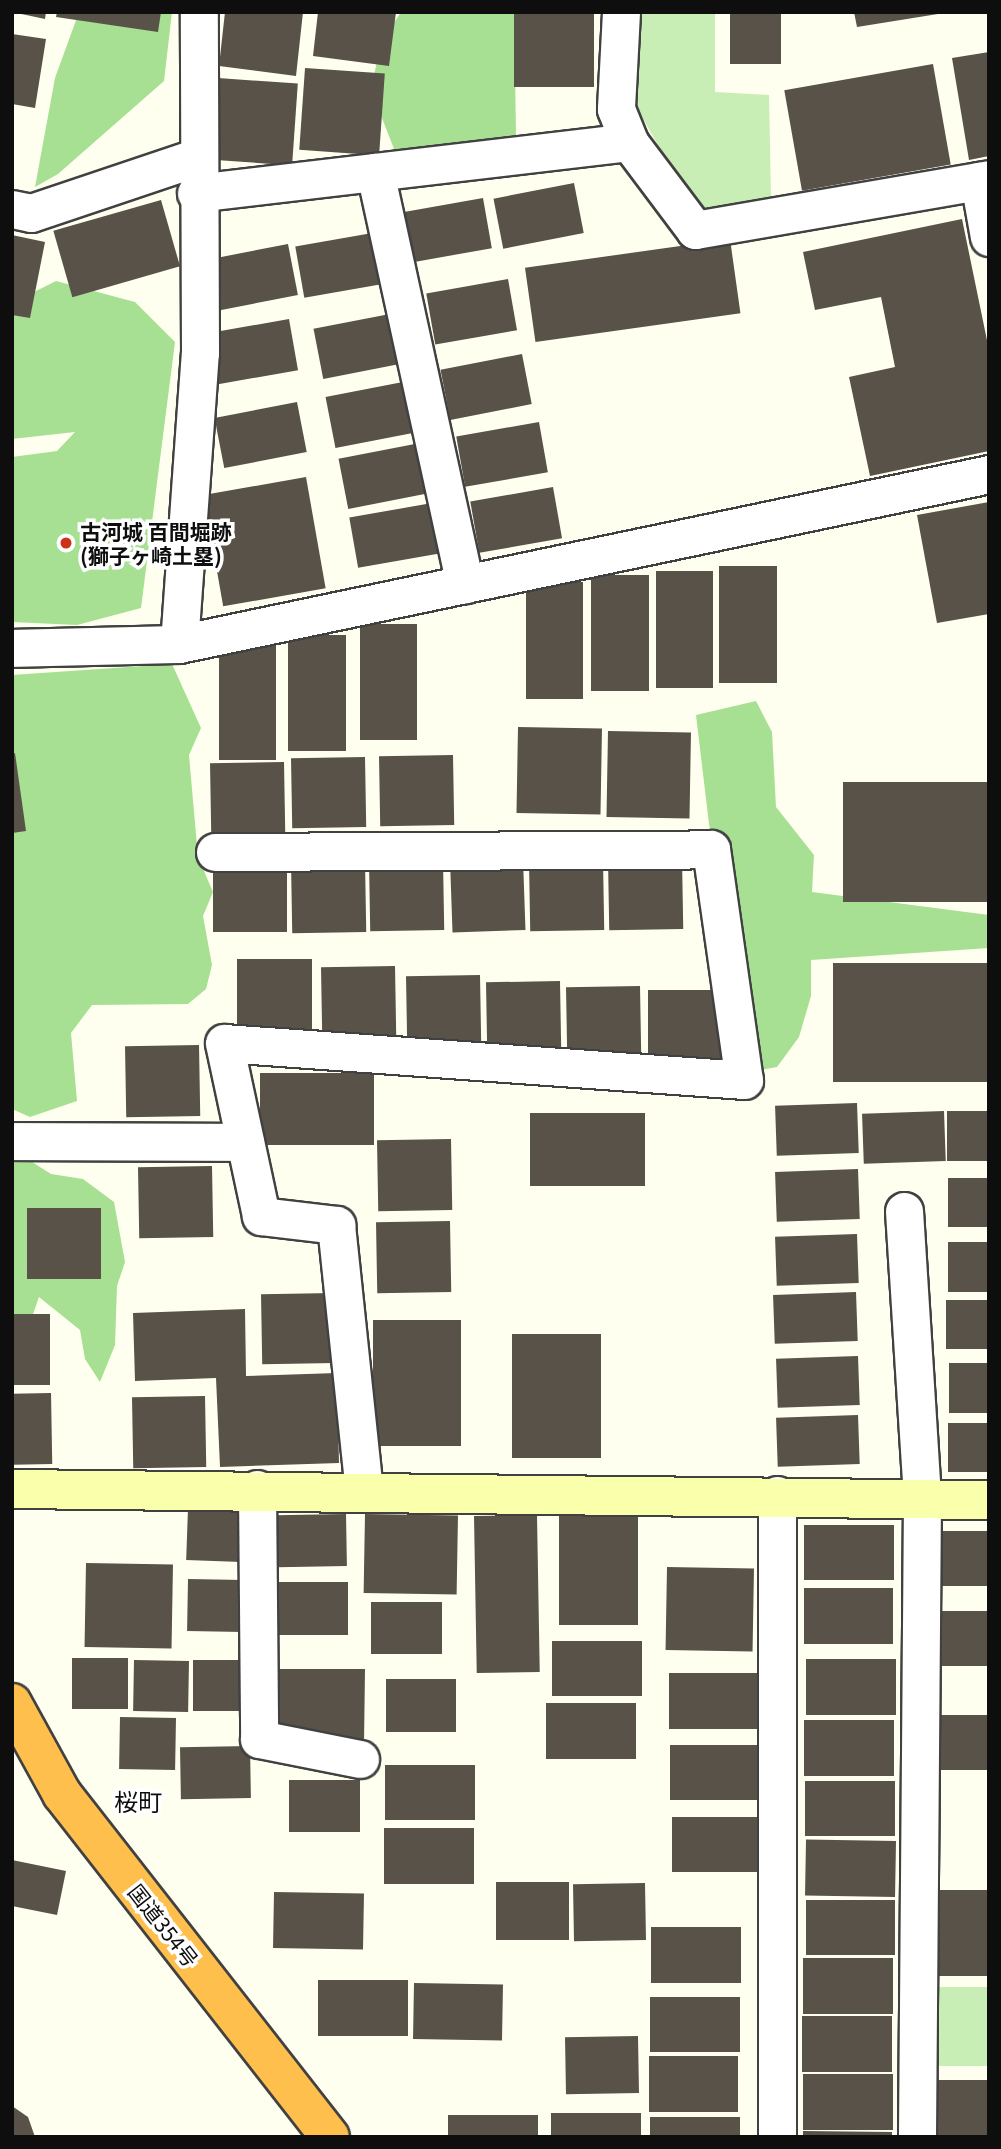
<!DOCTYPE html>
<html>
<head>
<meta charset="utf-8">
<style>
  body { margin:0 }
  #map { position:relative; width:1001px; height:2149px; overflow:hidden; background:#ffffef; font-family:Georgia,"Noto Sans JP",serif }
  div>[style] { position:absolute }
  [style*='--x'] { left:calc(var(--x)*1px); top:calc(var(--y)*1px); width:calc(var(--w)*1px); rotate:calc(var(--a)*1deg) }
  .green>* { inset:0; background:#c8edb5; transform-origin:0 0 }
  .forest>* { inset:0; background:#a7e093 }
  .building>* { inset:0; background:#585249; transform-origin:0 0 }
  .roads { filter:drop-shadow(2px 0 #414141) drop-shadow(-2px 0 #414141) drop-shadow(0 2px #414141) drop-shadow(0 -2px #414141) }
  .street>* { height:37px; margin:-18.5px; padding:0 18.5px; transform-origin:18.5px; border-radius:18.5px; background:#fff }
  .secondary>* { height:38px; margin:-19px; padding:0 19px; transform-origin:19px; border-radius:19px; background:#f9ffaa }
  .highway>* { height:38px; margin:-19px; padding:0 19px; transform-origin:19px; border-radius:19px; background:#ffbf4d }
  .dots>* { width:19px; height:19px; translate:-50% -50%; box-sizing:border-box; border:4px solid #fff; border-radius:50% }
  span { translate:-50% -50%; white-space:nowrap; text-align:center; line-height:1.15; -webkit-text-stroke:7px #fff; paint-order:stroke }
  .poi-label { font-size:21px; color:#0e0e0e; font-weight:700 }
  .left { translate:0 -50%; text-align:left }
  .street-label { font-size:21px; color:#0e0e0e }
  .quarter-label { font-size:24px; color:#0e0e0e }
  .frame { position:absolute; inset:0; border:14px solid #0e0e0e; pointer-events:none }
</style>
</head>
<body>
<div id="map">
  <div class="green">
    <i style="clip-path:polygon(638px 12px,715px 12px,715px 92px,769px 95px,771px 199px,697px 213px,634px 103px)"></i>
    <i style="left:938px;top:1987px;width:51px;height:79px"></i>
  </div>
  <div class="forest">
    <i style="clip-path:polygon(79px 12px,172px 12px,164px 81px,58px 174px,35px 187px,55px 78px)"></i>
    <i style="clip-path:polygon(401px 12px,514px 12px,516px 135px,396px 154px,371px 90px,381px 42px)"></i>
    <i style="clip-path:polygon(56px 281px,135px 302px,175px 342px,141px 608px,77px 625px,12px 622px,12px 457px,57px 451px,75px 432px,12px 439px,12px 303px)"></i>
    <i style="clip-path:polygon(172px 664px,201px 728px,189px 755px,198px 857px,213px 892px,203px 916px,212px 965px,206px 989px,188px 1004px,92px 1005px,71px 1033px,77px 1101px,30px 1117px,12px 1109px,12px 675px)"></i>
    <i style="clip-path:polygon(756px 701px,772px 732px,776px 807px,814px 855px,812px 892px,989px 915px,989px 948px,811px 960px,811px 996px,799px 1037px,777px 1067px,761px 1070px,709px 824px,696px 715px)"></i>
    <i style="clip-path:polygon(12px 1160px,29px 1160px,51px 1174px,83px 1179px,114px 1202px,125px 1262px,117px 1286px,115px 1345px,100px 1382px,85px 1359px,80px 1330px,39px 1297px,12px 1375px)"></i>
  </div>
  <div class="building">
    <i style="clip-path:polygon(12px 12px,46px 12px,45px 19px)"></i>
    <i style="clip-path:polygon(57px 12px,161px 12px,158px 32px,56px 17px)"></i>
    <i style="clip-path:polygon(225px 12px,303px 12px,296px 76px,219px 66px)"></i>
    <i style="clip-path:polygon(318px 12px,396px 12px,389px 66px,313px 56px)"></i>
    <i style="left:514px;top:12px;width:80px;height:75px"></i>
    <i style="left:730px;top:12px;width:51px;height:52px"></i>
    <i style="clip-path:polygon(854px 12px,938px 12px,938px 14px,857px 27px)"></i>
    <i style="clip-path:polygon(12px 34px,46px 39px,35px 108px,12px 104px)"></i>
    <i style="clip-path:polygon(989px 52px,989px 156px,969px 160px,952px 58px)"></i>
    <i style="left:933px;top:64px;width:102px;height:151px;rotate:80deg"></i>
    <i style="left:305px;top:68px;width:80px;height:82px;rotate:4deg"></i>
    <i style="left:218px;top:78px;width:80px;height:82px;rotate:4deg"></i>
    <i style="left:574px;top:183px;width:51px;height:82px;rotate:79deg"></i>
    <i style="left:483px;top:198px;width:51px;height:83px;rotate:80deg"></i>
    <i style="left:161px;top:200px;width:69px;height:112px;rotate:74deg"></i>
    <i style="clip-path:polygon(962px 219px,989px 350px,989px 451px,870px 476px,849px 377px,895px 367px,881px 297px,815px 310px,803px 252px)"></i>
    <i style="left:378px;top:232px;width:52px;height:84px;rotate:80deg"></i>
    <i style="clip-path:polygon(12px 235px,45px 242px,30px 318px,12px 315px)"></i>
    <i style="left:730px;top:239px;width:75px;height:207px;rotate:82deg"></i>
    <i style="left:288px;top:244px;width:52px;height:82px;rotate:79deg"></i>
    <i style="left:508px;top:279px;width:52px;height:83px;rotate:80deg"></i>
    <i style="left:395px;top:313px;width:51px;height:83px;rotate:79deg"></i>
    <i style="left:289px;top:319px;width:52px;height:84px;rotate:80deg"></i>
    <i style="left:522px;top:354px;width:51px;height:83px;rotate:79deg"></i>
    <i style="left:408px;top:381px;width:52px;height:84px;rotate:79deg"></i>
    <i style="left:297px;top:402px;width:51px;height:84px;rotate:79deg"></i>
    <i style="left:539px;top:422px;width:51px;height:84px;rotate:80deg"></i>
    <i style="left:420px;top:443px;width:51px;height:83px;rotate:79deg"></i>
    <i style="left:306px;top:477px;width:113px;height:104px;rotate:80deg"></i>
    <i style="left:553px;top:487px;width:52px;height:84px;rotate:80deg"></i>
    <i style="clip-path:polygon(989px 502px,989px 614px,937px 623px,917px 515px)"></i>
    <i style="left:432px;top:503px;width:51px;height:84px;rotate:80deg"></i>
    <i style="left:719px;top:566px;width:58px;height:117px"></i>
    <i style="left:713px;top:571px;width:117px;height:57px;rotate:90deg"></i>
    <i style="left:591px;top:575px;width:58px;height:116px"></i>
    <i style="left:526px;top:582px;width:57px;height:117px"></i>
    <i style="left:360px;top:624px;width:57px;height:116px"></i>
    <i style="left:288px;top:635px;width:58px;height:116px"></i>
    <i style="left:219px;top:643px;width:57px;height:117px"></i>
    <i style="left:518px;top:727px;width:84px;height:86px;rotate:1deg"></i>
    <i style="left:608px;top:731px;width:83px;height:86px;rotate:1deg"></i>
    <i style="clip-path:polygon(15px 753px,26px 831px,12px 833px,12px 754px)"></i>
    <i style="left:453px;top:755px;width:70px;height:74px;rotate:89deg"></i>
    <i style="left:365px;top:757px;width:70px;height:74px;rotate:89deg"></i>
    <i style="left:284px;top:762px;width:71px;height:74px;rotate:89deg"></i>
    <i style="left:989px;top:782px;width:120px;height:146px;rotate:90deg"></i>
    <i style="left:682px;top:858px;width:71px;height:74px;rotate:89deg"></i>
    <i style="left:523px;top:859px;width:71px;height:73px;rotate:88deg"></i>
    <i style="left:443px;top:860px;width:70px;height:74px;rotate:89deg"></i>
    <i style="left:603px;top:860px;width:70px;height:74px;rotate:89deg"></i>
    <i style="left:287px;top:861px;width:71px;height:74px;rotate:90deg"></i>
    <i style="left:365px;top:861px;width:71px;height:74px;rotate:89deg"></i>
    <i style="left:312px;top:959px;width:71px;height:75px;rotate:90deg"></i>
    <i style="left:989px;top:963px;width:119px;height:156px;rotate:90deg"></i>
    <i style="left:395px;top:966px;width:71px;height:74px;rotate:89deg"></i>
    <i style="left:480px;top:975px;width:71px;height:74px;rotate:89deg"></i>
    <i style="left:560px;top:981px;width:71px;height:74px;rotate:89deg"></i>
    <i style="left:640px;top:986px;width:71px;height:74px;rotate:89deg"></i>
    <i style="left:648px;top:990px;width:73px;height:71px"></i>
    <i style="left:199px;top:1045px;width:71px;height:74px;rotate:89deg"></i>
    <i style="left:260px;top:1073px;width:114px;height:72px"></i>
    <i style="left:857px;top:1103px;width:50px;height:82px;rotate:88deg"></i>
    <i style="left:944px;top:1111px;width:50px;height:82px;rotate:88deg"></i>
    <i style="left:989px;top:1111px;width:50px;height:42px;rotate:90deg"></i>
    <i style="left:530px;top:1113px;width:115px;height:73px"></i>
    <i style="left:451px;top:1139px;width:71px;height:74px;rotate:89deg"></i>
    <i style="left:212px;top:1166px;width:71px;height:74px;rotate:89deg"></i>
    <i style="left:858px;top:1169px;width:50px;height:83px;rotate:88deg"></i>
    <i style="left:989px;top:1178px;width:49px;height:41px;rotate:90deg"></i>
    <i style="left:27px;top:1208px;width:74px;height:71px"></i>
    <i style="left:450px;top:1221px;width:71px;height:74px;rotate:89deg"></i>
    <i style="left:857px;top:1234px;width:49px;height:82px;rotate:88deg"></i>
    <i style="left:989px;top:1242px;width:50px;height:41px;rotate:90deg"></i>
    <i style="left:856px;top:1292px;width:49px;height:83px;rotate:88deg"></i>
    <i style="left:334px;top:1293px;width:70px;height:73px;rotate:89deg"></i>
    <i style="left:989px;top:1300px;width:49px;height:43px;rotate:90deg"></i>
    <i style="clip-path:polygon(245px 1309px,246px 1376px,337px 1373px,339px 1463px,220px 1467px,216px 1378px,135px 1381px,133px 1313px)"></i>
    <i style="left:12px;top:1314px;width:38px;height:71px"></i>
    <i style="left:373px;top:1320px;width:88px;height:126px"></i>
    <i style="left:512px;top:1334px;width:89px;height:124px"></i>
    <i style="left:858px;top:1356px;width:49px;height:82px;rotate:88deg"></i>
    <i style="left:989px;top:1363px;width:50px;height:40px;rotate:90deg"></i>
    <i style="left:51px;top:1393px;width:71px;height:39px;rotate:89deg"></i>
    <i style="left:205px;top:1396px;width:71px;height:73px;rotate:89deg"></i>
    <i style="left:858px;top:1415px;width:49px;height:82px;rotate:88deg"></i>
    <i style="left:989px;top:1423px;width:49px;height:41px;rotate:90deg"></i>
    <i style="left:188px;top:1508px;width:55px;height:52px;rotate:2deg"></i>
    <i style="left:346px;top:1514px;width:52px;height:70px;rotate:89deg"></i>
    <i style="left:365px;top:1514px;width:93px;height:79px;rotate:1deg"></i>
    <i style="left:537px;top:1515px;width:157px;height:63px;rotate:89deg"></i>
    <i style="left:638px;top:1516px;width:109px;height:79px;rotate:90deg"></i>
    <i style="left:804px;top:1525px;width:90px;height:55px"></i>
    <i style="left:933px;top:1531px;width:56px;height:55px"></i>
    <i style="left:86px;top:1563px;width:87px;height:84px;rotate:1deg"></i>
    <i style="left:667px;top:1567px;width:87px;height:83px;rotate:1deg"></i>
    <i style="left:188px;top:1579px;width:56px;height:52px;rotate:1deg"></i>
    <i style="left:348px;top:1582px;width:53px;height:70px;rotate:90deg"></i>
    <i style="left:804px;top:1588px;width:89px;height:56px"></i>
    <i style="left:371px;top:1602px;width:71px;height:52px"></i>
    <i style="left:931px;top:1611px;width:58px;height:55px"></i>
    <i style="left:552px;top:1641px;width:90px;height:55px"></i>
    <i style="left:72px;top:1658px;width:56px;height:51px"></i>
    <i style="left:806px;top:1659px;width:90px;height:56px"></i>
    <i style="left:134px;top:1660px;width:55px;height:51px;rotate:1deg"></i>
    <i style="left:193px;top:1660px;width:55px;height:51px"></i>
    <i style="clip-path:polygon(277px 1669px,365px 1669px,364px 1744px,279px 1730px)"></i>
    <i style="left:759px;top:1673px;width:56px;height:90px;rotate:90deg"></i>
    <i style="left:386px;top:1679px;width:70px;height:53px"></i>
    <i style="left:546px;top:1703px;width:90px;height:56px"></i>
    <i style="left:934px;top:1715px;width:55px;height:55px"></i>
    <i style="left:120px;top:1717px;width:56px;height:52px;rotate:1deg"></i>
    <i style="left:804px;top:1720px;width:90px;height:56px"></i>
    <i style="left:670px;top:1745px;width:90px;height:55px"></i>
    <i style="left:250px;top:1746px;width:52px;height:70px;rotate:89deg"></i>
    <i style="left:385px;top:1765px;width:90px;height:55px"></i>
    <i style="left:289px;top:1780px;width:71px;height:52px"></i>
    <i style="left:805px;top:1781px;width:90px;height:55px"></i>
    <i style="left:672px;top:1817px;width:90px;height:55px"></i>
    <i style="left:384px;top:1828px;width:90px;height:56px"></i>
    <i style="left:896px;top:1841px;width:56px;height:90px;rotate:91deg"></i>
    <i style="clip-path:polygon(12px 1860px,66px 1871px,57px 1915px,12px 1906px)"></i>
    <i style="left:569px;top:1882px;width:58px;height:73px;rotate:90deg"></i>
    <i style="left:645px;top:1883px;width:57px;height:72px;rotate:89deg"></i>
    <i style="left:935px;top:1890px;width:54px;height:86px"></i>
    <i style="left:274px;top:1892px;width:90px;height:56px;rotate:1deg"></i>
    <i style="left:806px;top:1900px;width:89px;height:55px"></i>
    <i style="left:741px;top:1927px;width:56px;height:90px;rotate:90deg"></i>
    <i style="left:893px;top:1958px;width:56px;height:90px;rotate:90deg"></i>
    <i style="left:408px;top:1980px;width:56px;height:90px;rotate:90deg"></i>
    <i style="left:414px;top:1983px;width:89px;height:56px;rotate:1deg"></i>
    <i style="left:650px;top:1997px;width:90px;height:55px"></i>
    <i style="left:802px;top:2016px;width:90px;height:56px"></i>
    <i style="left:638px;top:2036px;width:57px;height:73px;rotate:89deg"></i>
    <i style="left:738px;top:2056px;width:56px;height:89px;rotate:90deg"></i>
    <i style="left:803px;top:2074px;width:90px;height:56px"></i>
    <i style="left:935px;top:2080px;width:54px;height:56px"></i>
    <i style="clip-path:polygon(12px 2106px,28px 2117px,35px 2137px,12px 2137px)"></i>
    <i style="left:551px;top:2113px;width:90px;height:24px"></i>
    <i style="left:448px;top:2115px;width:90px;height:22px"></i>
    <i style="left:650px;top:2117px;width:90px;height:20px"></i>
    <i style="clip-path:polygon(803px 2131px,892px 2132px,892px 2137px,803px 2137px)"></i>
  </div>
  <div class="roads">
    <div class="street">
      <i style="--x:621;--y:12;--w:97;--a:93"></i>
      <i style="--x:616;--y:109;--w:35;--a:68"></i>
      <i style="--x:375;--y:172;--w:422;--a:77.7"></i>
      <i style="--x:979;--y:181;--w:57;--a:79.9"></i>
      <i style="--x:196;--y:193;--w:436;--a:-6.7"></i>
      <i style="--x:629;--y:142;--w:110;--a:53.1"></i>
      <i style="--x:695;--y:230;--w:298;--a:-9.8"></i>
      <i style="--x:12;--y:209;--w:19;--a:12"></i>
      <i style="--x:31;--y:213;--w:175;--a:-18.6"></i>
      <i style="--x:179;--y:644;--w:292;--a:-85.9"></i>
      <i style="--x:200;--y:353;--w:341;--a:-90.2"></i>
      <i style="--x:12;--y:648;--w:167;--a:-1.4"></i>
      <i style="--x:179;--y:644;--w:828;--a:-11.85"></i>
      <i style="--x:215;--y:852;--w:496;--a:-0.3"></i>
      <i style="--x:711;--y:849;--w:233;--a:81.9"></i>
      <i style="--x:744;--y:1080;--w:521;--a:-175.93"></i>
      <i style="--x:224;--y:1043;--w:177;--a:77.9"></i>
      <i style="--x:261;--y:1216;--w:76;--a:6.8"></i>
      <i style="--x:336;--y:1225;--w:266;--a:84"></i>
      <i style="--x:12;--y:1141;--w:233;--a:0.2"></i>
      <i style="--x:904;--y:1211;--w:288;--a:86.4"></i>
      <i style="--x:922;--y:1498;--w:639;--a:90.45"></i>
      <i style="--x:257;--y:1489;--w:250;--a:89.5"></i>
      <i style="--x:259;--y:1739;--w:103;--a:11.2"></i>
      <i style="--x:777;--y:2137;--w:642;--a:-90"></i>
    </div>
    <div class="secondary">
      <i style="--x:12;--y:1489;--w:977;--a:0.65"></i>
    </div>
    <div class="highway">
      <i style="--x:12;--y:1703;--w:104;--a:61.2"></i>
      <i style="--x:62;--y:1794;--w:435;--a:52"></i>
    </div>
  </div>
  <div class="dots">
    <i style="left:66px;top:543px;background:#cb3219"></i>
  </div>
  <div class="poi-label">
    <span class="left" style="left:80px;top:543px">古河城 百間堀跡<br>(獅子ヶ崎土塁)</span>
  </div>
  <div class="street-label">
    <span style="left:164px;top:1925px;rotate:52deg">国道354号</span>
  </div>
  <div class="quarter-label">
    <span style="left:138px;top:1801px">桜町</span>
  </div>
  <div class="frame"></div>
</div>
</body>
</html>
